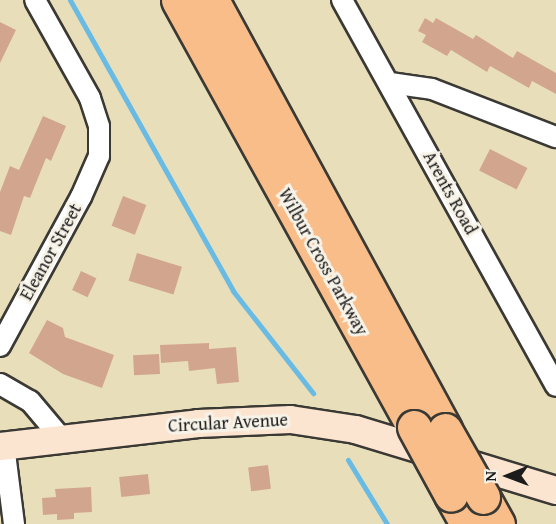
<!DOCTYPE html>
<html>
<head>
<meta charset="utf-8">
<style>
  body { margin:0 }
  #map { position:relative; width:556px; height:524px; overflow:hidden; background:#e8dfba; font-family:"Gentium Book Plus",serif }
  div>[style] { position:absolute }
  [style*='--x'] { left:calc(var(--x)*1px); top:calc(var(--y)*1px); width:calc(var(--w)*1px); rotate:calc(var(--a)*1deg) }
  .stream>* { height:5px; margin:-2.5px; padding:0 2.5px; transform-origin:2.5px; border-radius:2.5px; background:#69bbe4 }
  .building>* { inset:0; background:#d2a68e; transform-origin:0 0 }
  .roads { filter:drop-shadow(2px 0 #3b3934) drop-shadow(-2px 0 #3b3934) drop-shadow(0 2px #3b3934) drop-shadow(0 -2px #3b3934) }
  .street>* { height:20px; margin:-10px; padding:0 10px; transform-origin:10px; border-radius:10px; background:#fff }
  .secondary>* { height:27px; margin:-13.5px; padding:0 13.5px; transform-origin:13.5px; border-radius:13.5px; background:#fce5d0 }
  .highway>* { height:33px; margin:-16.5px; padding:0 16.5px; transform-origin:16.5px; border-radius:16.5px; background:#f8bd89 }
  .bridges { filter:drop-shadow(2px 0 #3b3934) drop-shadow(-2px 0 #3b3934) drop-shadow(0 2px #3b3934) drop-shadow(0 -2px #3b3934) }
  .highway-bridge>* { height:33px; margin:-16.5px; padding:0 16.5px; transform-origin:16.5px; border-radius:16.5px; background:#f8bd89 }
  span { translate:-50% -50%; white-space:nowrap; text-align:center; line-height:1.15; -webkit-text-stroke:6px #f7f3e8; paint-order:stroke }
  .street-label { font-size:18px; color:#1c1c1c }
  .north { position:absolute; left:478px; top:446px; width:60px; height:60px; -webkit-text-stroke:4px #f7f3e8; paint-order:stroke; rotate:269deg; font-size:16px; font-weight:700; line-height:24px; text-align:center; color:#1c1c1c }
  .north::after { content:''; display:block; margin:auto; width:21px; height:27px; background:#1c1c1c; clip-path:polygon(50% 0,100% 100%,50% 72%,0 100%) }
</style>
</head>
<body>
<div id="map">
  <div class="stream">
    <i style="--x:70;--y:0;--w:334;--a:60.7"></i>
    <i style="--x:233;--y:291;--w:130;--a:51.9"></i>
    <i style="--x:348;--y:460;--w:75;--a:58.6"></i>
  </div>
  <div class="building">
    <i style="clip-path:polygon(425px 18px,433px 23px,436px 18px,473px 39px,476px 35px,513px 58px,517px 51px,556px 73px,556px 94px,532px 81px,529px 88px,490px 66px,487px 72px,451px 50px,447px 56px,422px 42px,426px 35px,418px 31px)"></i>
    <i style="clip-path:polygon(0 22px,16px 30px,0 63px)"></i>
    <i style="clip-path:polygon(43px 116px,66px 126px,51px 161px,46px 158px,30px 198px,24px 196px,11px 235px,0 231px,0 192px,10px 166px,19px 170px)"></i>
    <i style="left:490px;top:149px;width:42px;height:24px;rotate:27deg"></i>
    <i style="left:123px;top:196px;width:25px;height:32px;rotate:21deg"></i>
    <i style="left:137px;top:253px;width:47px;height:29px;rotate:17deg"></i>
    <i style="left:81px;top:271px;width:17px;height:21px;rotate:25deg"></i>
    <i style="clip-path:polygon(47px 320px,63px 328px,65px 337px,114px 355px,102px 388px,63px 374px,29px 353px)"></i>
    <i style="clip-path:polygon(209px 343px,209px 349px,236px 347px,239px 382px,217px 384px,215px 368px,189px 371px,188px 361px,161px 363px,160px 345px)"></i>
    <i style="left:159px;top:354px;width:20px;height:26px;rotate:87deg"></i>
    <i style="left:268px;top:465px;width:24px;height:20px;rotate:83deg"></i>
    <i style="left:148px;top:474px;width:20px;height:29px;rotate:84deg"></i>
    <i style="clip-path:polygon(91px 487px,92px 512px,74px 513px,74px 519px,57px 520px,57px 514px,43px 515px,42px 498px,56px 497px,55px 489px)"></i>
  </div>
  <div class="roads">
    <div class="street">
      <i style="--x:342;--y:0;--w:441;--a:61"></i>
      <i style="--x:390;--y:83;--w:42;--a:8.1"></i>
      <i style="--x:432;--y:89;--w:133;--a:21.2"></i>
      <i style="--x:0;--y:346;--w:170;--a:-61.5"></i>
      <i style="--x:81;--y:197;--w:45;--a:-66.3"></i>
      <i style="--x:99;--y:156;--w:30;--a:-90"></i>
      <i style="--x:99;--y:126;--w:29;--a:-108"></i>
      <i style="--x:90;--y:98;--w:112;--a:-119.3"></i>
      <i style="--x:0;--y:384;--w:34;--a:30"></i>
      <i style="--x:30;--y:401;--w:50;--a:49.9"></i>
      <i style="--x:4;--y:445;--w:80;--a:82.8"></i>
    </div>
    <div class="secondary">
      <i style="--x:0;--y:446;--w:199;--a:-6.6"></i>
      <i style="--x:198;--y:423;--w:92;--a:-2.5"></i>
      <i style="--x:290;--y:419;--w:66;--a:8.7"></i>
      <i style="--x:355;--y:429;--w:210;--a:16.9"></i>
    </div>
    <div class="highway">
      <i style="--x:178;--y:0;--w:488;--a:61.1"></i>
      <i style="--x:212;--y:0;--w:489;--a:61.5"></i>
      <i style="--x:451;--y:495;--w:33;--a:61"></i>
      <i style="--x:483;--y:497;--w:31;--a:61"></i>
    </div>
  </div>
  <div class="bridges">
    <div class="highway-bridge">
      <i style="--x:414;--y:427;--w:77;--a:61.4"></i>
      <i style="--x:445;--y:430;--w:77;--a:60.4"></i>
    </div>
  </div>
  <div class="street-label">
    <span style="left:450px;top:193px;rotate:61deg">Arents Road</span>
    <span style="left:51px;top:252px;rotate:-61deg">Eleanor Street</span>
    <span style="left:323px;top:262px;rotate:61deg">Wilbur Cross Parkway</span>
    <span style="left:228px;top:423px;rotate:-3deg">Circular Avenue</span>
  </div>
  <div class="north">N</div>
</div>
</body>
</html>
